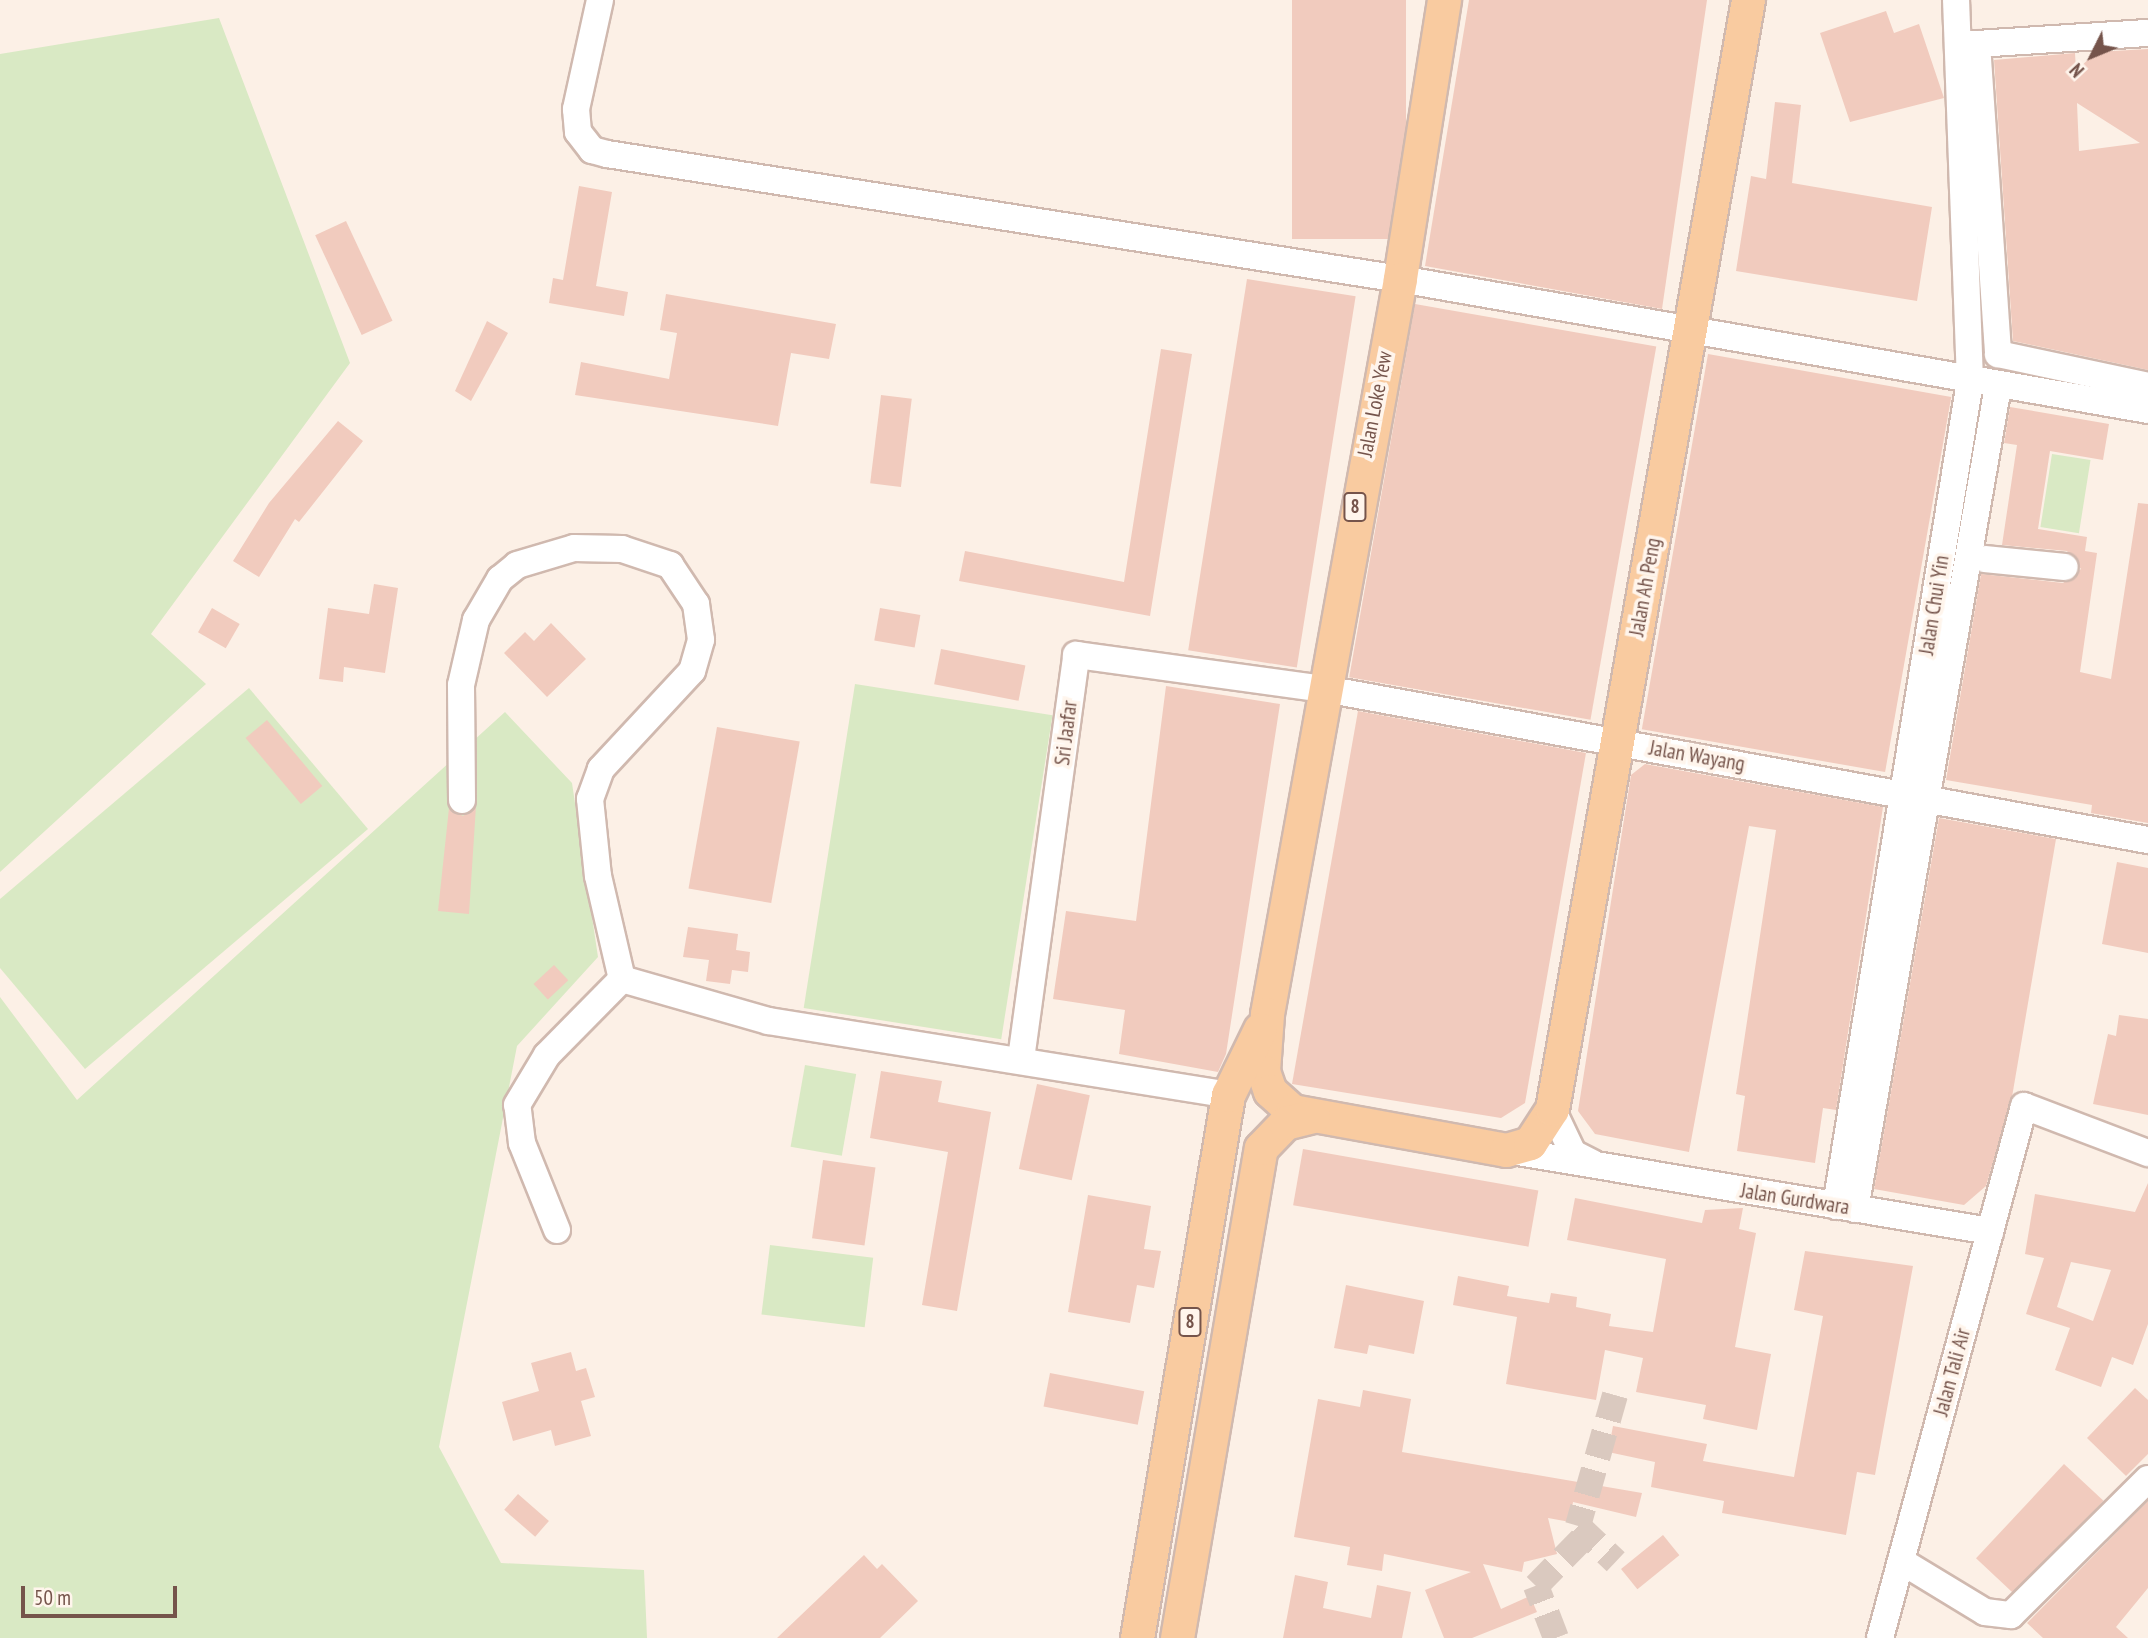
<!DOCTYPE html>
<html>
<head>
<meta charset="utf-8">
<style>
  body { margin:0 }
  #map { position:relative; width:2148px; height:1638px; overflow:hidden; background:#fcf0e6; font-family:"PT Sans Narrow",sans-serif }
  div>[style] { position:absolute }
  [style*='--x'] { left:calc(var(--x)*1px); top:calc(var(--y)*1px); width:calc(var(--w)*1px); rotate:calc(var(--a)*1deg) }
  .green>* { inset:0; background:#d9e9c4; transform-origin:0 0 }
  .building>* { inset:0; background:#f1cbbe; transform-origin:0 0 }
  .minor-tunnel>* { height:26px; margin-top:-13px; transform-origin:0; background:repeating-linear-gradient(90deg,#dac9bf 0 26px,transparent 0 39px) }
  .roads { filter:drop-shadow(2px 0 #d0b9af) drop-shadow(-2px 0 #d0b9af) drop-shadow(0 2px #d0b9af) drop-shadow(0 -2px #d0b9af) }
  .minor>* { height:26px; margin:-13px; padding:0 13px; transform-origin:13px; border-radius:13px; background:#fff }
  .major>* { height:33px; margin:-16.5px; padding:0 16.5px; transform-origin:16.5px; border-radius:16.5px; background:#f9cba0 }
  span { translate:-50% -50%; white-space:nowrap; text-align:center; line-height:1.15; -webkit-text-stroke:7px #fff5ec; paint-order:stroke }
  .shield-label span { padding:2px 5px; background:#fff5ec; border:2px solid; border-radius:5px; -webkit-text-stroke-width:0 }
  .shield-label { font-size:19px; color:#75544b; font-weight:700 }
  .street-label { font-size:21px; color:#75544b }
  .north { position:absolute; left:2057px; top:21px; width:70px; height:70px; -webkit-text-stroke:5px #fff5ec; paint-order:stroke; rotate:227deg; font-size:19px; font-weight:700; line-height:28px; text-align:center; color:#75544b }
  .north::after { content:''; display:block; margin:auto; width:24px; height:32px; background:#75544b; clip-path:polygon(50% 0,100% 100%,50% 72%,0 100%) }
  .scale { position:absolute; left:21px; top:1586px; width:156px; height:32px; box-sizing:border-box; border:4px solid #75544b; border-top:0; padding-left:9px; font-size:21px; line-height:24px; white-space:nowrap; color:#75544b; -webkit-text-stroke:5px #fff5ec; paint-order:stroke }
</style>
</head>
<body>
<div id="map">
  <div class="green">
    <i style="clip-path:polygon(219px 18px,350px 363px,151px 634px,206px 684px,0 872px,0 54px)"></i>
    <i style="left:2052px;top:454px;width:39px;height:74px;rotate:9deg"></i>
    <i style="left:855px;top:684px;width:200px;height:328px;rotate:9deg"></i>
    <i style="clip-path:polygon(249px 688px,368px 829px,85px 1069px,0 968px,0 899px)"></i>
    <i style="clip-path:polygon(505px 712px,572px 783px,598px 957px,517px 1046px,439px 1447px,501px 1563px,644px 1570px,647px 1638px,0 1638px,0 997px,77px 1100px)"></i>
    <i style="left:805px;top:1065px;width:52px;height:83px;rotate:10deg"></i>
    <i style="left:770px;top:1245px;width:104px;height:70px;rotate:7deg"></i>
  </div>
  <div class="building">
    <i style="left:1292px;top:0;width:114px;height:239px"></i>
    <i style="clip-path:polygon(1469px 0,1707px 0,1662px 309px,1425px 266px)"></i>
    <i style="clip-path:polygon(1886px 11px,1894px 33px,1919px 24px,1944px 98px,1850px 122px,1820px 33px)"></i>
    <i style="clip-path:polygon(evenodd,2148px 49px,2148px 370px,2013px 341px,1994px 60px,2075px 53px,2076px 71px,2096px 52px,2148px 49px,2077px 103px,2140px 143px,2079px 151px,2077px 103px)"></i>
    <i style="clip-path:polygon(1775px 102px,1801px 105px,1792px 183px,1932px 207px,1917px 301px,1736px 271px,1751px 176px,1766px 179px)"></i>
    <i style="clip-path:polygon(579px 186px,612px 192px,596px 286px,628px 292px,624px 316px,549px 303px,553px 278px,563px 280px)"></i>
    <i style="left:346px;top:221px;width:110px;height:34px;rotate:65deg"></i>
    <i style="left:1247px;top:279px;width:110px;height:376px;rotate:9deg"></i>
    <i style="clip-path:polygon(666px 294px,836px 324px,829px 359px,791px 353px,778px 426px,575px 395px,581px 362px,669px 379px,677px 333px,660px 330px)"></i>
    <i style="left:1415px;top:304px;width:245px;height:379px;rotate:10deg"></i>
    <i style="clip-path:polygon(487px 321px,508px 333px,471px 401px,455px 391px)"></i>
    <i style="clip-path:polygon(1161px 349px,1192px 354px,1150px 616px,959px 581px,965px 551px,1124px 582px)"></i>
    <i style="left:1708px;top:354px;width:247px;height:381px;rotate:10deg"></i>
    <i style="left:881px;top:395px;width:31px;height:89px;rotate:7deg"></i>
    <i style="clip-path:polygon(2010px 407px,2109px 424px,2103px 460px,2050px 451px,2038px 529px,2087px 537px,2085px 551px,2097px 553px,2080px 672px,2111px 679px,2138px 503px,2148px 504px,2148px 823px,2091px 813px,2092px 805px,1946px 780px,1981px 574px,2063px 583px,2081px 569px,2067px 551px,2002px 545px,2017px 445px,2004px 443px)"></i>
    <i style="clip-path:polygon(338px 421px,363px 441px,299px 522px,295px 519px,259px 577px,233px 561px,269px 503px)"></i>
    <i style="clip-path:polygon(374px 584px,398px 588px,385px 673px,344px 667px,343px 682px,319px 679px,328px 608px,369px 614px)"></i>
    <i style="left:212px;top:608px;width:32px;height:28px;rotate:30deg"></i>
    <i style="left:880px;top:608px;width:41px;height:33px;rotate:10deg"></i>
    <i style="clip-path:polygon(551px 623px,586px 659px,547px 697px,504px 653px,525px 632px,534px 641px)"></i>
    <i style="left:941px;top:649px;width:86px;height:36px;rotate:11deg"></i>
    <i style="clip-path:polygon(1166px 686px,1280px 704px,1226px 1054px,1218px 1072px,1119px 1054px,1125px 1010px,1053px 999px,1066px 911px,1136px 921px)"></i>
    <i style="clip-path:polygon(1358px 711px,1586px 753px,1525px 1103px,1501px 1118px,1292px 1084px)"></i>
    <i style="left:267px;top:720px;width:86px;height:28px;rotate:50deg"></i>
    <i style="left:717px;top:727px;width:84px;height:164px;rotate:10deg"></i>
    <i style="clip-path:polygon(1645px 764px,1883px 807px,1836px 1110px,1823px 1108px,1815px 1163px,1737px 1151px,1745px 1096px,1736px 1094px,1776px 830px,1749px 826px,1689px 1152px,1595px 1134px,1578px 1111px,1631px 775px)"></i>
    <i style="clip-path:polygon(476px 806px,469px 914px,438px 911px,449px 808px,463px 816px)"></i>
    <i style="clip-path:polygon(1939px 818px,2056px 839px,2012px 1097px,1986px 1186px,1964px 1205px,1874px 1189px)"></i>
    <i style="clip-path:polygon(2117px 862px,2148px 868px,2148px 953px,2102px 944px)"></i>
    <i style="clip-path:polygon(688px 927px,738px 934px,736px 950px,750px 952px,748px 972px,732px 970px,730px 984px,706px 981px,709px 960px,683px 957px)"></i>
    <i style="left:554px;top:965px;width:21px;height:28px;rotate:47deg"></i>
    <i style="clip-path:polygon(2119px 1015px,2148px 1019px,2148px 1115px,2093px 1104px,2108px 1034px,2116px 1036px)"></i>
    <i style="clip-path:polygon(881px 1071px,942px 1081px,938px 1102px,991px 1112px,957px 1311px,922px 1305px,948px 1152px,870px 1138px)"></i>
    <i style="left:1037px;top:1084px;width:54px;height:87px;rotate:12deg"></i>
    <i style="left:1303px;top:1149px;width:239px;height:57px;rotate:10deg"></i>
    <i style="left:823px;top:1160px;width:53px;height:79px;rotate:8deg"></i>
    <i style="clip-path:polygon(evenodd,2148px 1183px,2148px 1324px,2133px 1365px,2112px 1357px,2101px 1387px,2055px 1370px,2070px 1328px,2026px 1314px,2044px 1258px,2025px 1254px,2035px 1194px,2135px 1212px,2148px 1183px,2071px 1262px,2111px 1270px,2093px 1321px,2057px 1307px,2071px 1262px)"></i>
    <i style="clip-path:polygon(1088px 1195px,1151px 1206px,1144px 1249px,1161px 1251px,1154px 1288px,1137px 1285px,1130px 1323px,1068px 1312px)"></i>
    <i style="clip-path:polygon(1575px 1198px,1702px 1223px,1705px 1210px,1743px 1208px,1739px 1229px,1756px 1233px,1735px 1347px,1771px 1354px,1757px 1430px,1703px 1419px,1706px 1405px,1636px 1392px,1643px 1358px,1605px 1350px,1596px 1400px,1506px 1384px,1517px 1317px,1453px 1305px,1458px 1276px,1509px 1286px,1507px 1296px,1549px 1303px,1551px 1293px,1577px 1297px,1576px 1307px,1611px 1314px,1609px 1326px,1653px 1332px,1666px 1259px,1567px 1240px)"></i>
    <i style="clip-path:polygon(1805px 1251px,1913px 1266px,1875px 1475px,1857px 1472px,1846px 1535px,1722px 1513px,1724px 1501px,1651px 1487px,1655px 1462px,1608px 1452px,1613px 1426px,1707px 1444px,1703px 1461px,1794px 1477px,1823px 1316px,1794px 1310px)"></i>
    <i style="clip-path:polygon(1346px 1285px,1424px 1301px,1414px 1354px,1369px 1345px,1367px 1354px,1334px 1348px)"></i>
    <i style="clip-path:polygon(571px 1352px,576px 1371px,586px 1368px,595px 1397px,581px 1401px,591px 1436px,555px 1446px,551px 1430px,513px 1441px,502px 1402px,539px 1391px,531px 1363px)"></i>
    <i style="left:1050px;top:1373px;width:96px;height:34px;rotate:11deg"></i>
    <i style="clip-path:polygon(2135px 1388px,2148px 1400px,2148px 1454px,2126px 1476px,2087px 1438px)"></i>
    <i style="clip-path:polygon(1363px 1390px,1411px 1399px,1402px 1452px,1642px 1493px,1636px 1517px,1573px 1502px,1570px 1522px,1548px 1518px,1557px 1554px,1524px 1562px,1522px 1572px,1483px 1564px,1501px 1609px,1530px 1596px,1537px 1612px,1472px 1638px,1444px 1638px,1425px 1590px,1471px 1572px,1384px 1554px,1382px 1571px,1347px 1565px,1350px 1547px,1294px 1537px,1318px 1399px,1360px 1407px)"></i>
    <i style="left:2064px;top:1464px;width:54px;height:129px;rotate:43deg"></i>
    <i style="left:518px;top:1494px;width:41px;height:21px;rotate:41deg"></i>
    <i style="clip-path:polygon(2148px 1501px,2148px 1588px,2116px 1627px,2128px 1638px,2043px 1638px,2027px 1623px)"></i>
    <i style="left:1663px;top:1535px;width:26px;height:54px;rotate:51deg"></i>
    <i style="clip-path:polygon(864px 1555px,877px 1569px,882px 1564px,918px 1601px,880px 1638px,777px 1638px)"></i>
    <i style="clip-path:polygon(1295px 1575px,1328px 1582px,1323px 1608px,1371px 1618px,1377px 1585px,1411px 1592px,1402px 1638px,1283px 1638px)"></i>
  </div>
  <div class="minor-tunnel">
    <i style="--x:1615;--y:1395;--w:136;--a:105.8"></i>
    <i style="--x:1578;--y:1526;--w:52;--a:43.5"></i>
    <i style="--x:1556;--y:1638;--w:56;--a:-111"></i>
    <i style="--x:1536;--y:1586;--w:73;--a:-45.6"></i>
  </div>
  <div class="roads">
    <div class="minor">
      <i style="--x:600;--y:0;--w:112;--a:102.4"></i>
      <i style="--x:576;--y:109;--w:23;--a:85"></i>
      <i style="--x:578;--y:132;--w:23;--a:52"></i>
      <i style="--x:592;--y:150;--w:16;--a:15"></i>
      <i style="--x:607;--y:154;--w:803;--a:8.96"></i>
      <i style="--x:1400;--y:279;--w:759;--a:9.93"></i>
      <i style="--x:1977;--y:44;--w:311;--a:86.1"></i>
      <i style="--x:1998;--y:354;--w:153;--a:12"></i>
      <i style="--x:1961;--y:45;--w:187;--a:-3.7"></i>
      <i style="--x:1985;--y:559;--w:80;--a:5.7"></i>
      <i style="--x:462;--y:800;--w:115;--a:-90.5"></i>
      <i style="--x:461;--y:685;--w:67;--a:-77"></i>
      <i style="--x:476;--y:620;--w:48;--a:-59.7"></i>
      <i style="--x:500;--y:579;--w:22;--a:-39"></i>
      <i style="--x:517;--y:565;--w:59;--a:-16.6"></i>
      <i style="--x:574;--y:548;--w:48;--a:1.2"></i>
      <i style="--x:622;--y:549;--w:51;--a:18.4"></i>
      <i style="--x:670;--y:565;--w:47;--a:56.3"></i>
      <i style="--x:696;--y:604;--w:36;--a:82"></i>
      <i style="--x:701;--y:640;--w:32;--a:106"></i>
      <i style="--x:692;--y:671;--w:134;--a:132.9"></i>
      <i style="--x:601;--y:769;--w:32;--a:110"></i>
      <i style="--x:590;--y:799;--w:77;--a:84.1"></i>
      <i style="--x:598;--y:876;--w:106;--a:76.9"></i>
      <i style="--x:622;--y:979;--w:152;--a:16"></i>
      <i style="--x:768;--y:1021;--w:466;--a:9.1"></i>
      <i style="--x:1021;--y:1059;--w:408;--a:-82.2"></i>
      <i style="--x:1076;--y:655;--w:251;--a:7.8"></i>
      <i style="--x:1325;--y:689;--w:837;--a:10.4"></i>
      <i style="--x:1552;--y:1109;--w:49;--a:64.5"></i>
      <i style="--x:1573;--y:1153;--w:22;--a:27"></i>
      <i style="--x:1506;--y:1150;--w:491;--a:9.5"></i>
      <i style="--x:1836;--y:1206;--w:836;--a:-80.77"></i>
      <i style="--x:1970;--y:381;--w:381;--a:-92.1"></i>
      <i style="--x:1855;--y:1209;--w:835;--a:-80.14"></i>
      <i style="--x:557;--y:1230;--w:94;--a:-111.9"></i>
      <i style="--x:522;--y:1143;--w:38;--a:-97"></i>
      <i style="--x:517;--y:1105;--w:58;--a:-59"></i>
      <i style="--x:547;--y:1055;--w:107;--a:-45.4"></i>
      <i style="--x:1901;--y:1561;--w:98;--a:31.3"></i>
      <i style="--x:1985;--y:1612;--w:26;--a:7"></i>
      <i style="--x:2011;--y:1615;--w:193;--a:-44.8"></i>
      <i style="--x:1880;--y:1638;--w:551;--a:-74.85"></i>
      <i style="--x:2024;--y:1106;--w:133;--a:20.8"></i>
    </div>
    <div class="major">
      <i style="--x:1444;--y:0;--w:282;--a:99"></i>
      <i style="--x:1400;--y:279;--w:747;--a:100.26"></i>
      <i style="--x:1267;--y:1014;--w:57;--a:94"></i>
      <i style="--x:1263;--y:1071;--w:21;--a:71"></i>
      <i style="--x:1270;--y:1091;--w:30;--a:42"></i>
      <i style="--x:1292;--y:1111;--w:218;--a:10.3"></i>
      <i style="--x:1506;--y:1150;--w:25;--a:-16"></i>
      <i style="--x:1530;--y:1143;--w:40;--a:-57.1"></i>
      <i style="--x:1552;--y:1109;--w:1126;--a:-79.98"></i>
      <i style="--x:1137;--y:1638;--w:551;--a:-80.49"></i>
      <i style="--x:1228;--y:1095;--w:73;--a:-64.1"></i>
      <i style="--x:1177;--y:1638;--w:497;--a:-80.3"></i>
      <i style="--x:1261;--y:1148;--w:35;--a:-46"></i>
      <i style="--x:1285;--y:1123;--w:29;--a:-14"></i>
    </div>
  </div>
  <div class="shield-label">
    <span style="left:1355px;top:507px">8</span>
    <span style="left:1190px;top:1322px">8</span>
  </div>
  <div class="street-label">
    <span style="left:1375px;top:404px;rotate:-79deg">Jalan Loke Yew</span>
    <span style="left:1645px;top:587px;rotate:-80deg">Jalan Ah Peng</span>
    <span style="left:1934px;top:605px;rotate:-81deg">Jalan Chui Yin</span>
    <span style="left:1066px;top:733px;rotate:-83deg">Sri Jaafar</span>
    <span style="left:1697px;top:756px;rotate:10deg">Jalan Wayang</span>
    <span style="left:1795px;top:1199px;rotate:9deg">Jalan Gurdwara</span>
    <span style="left:1952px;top:1372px;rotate:-75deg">Jalan Tali Air</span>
  </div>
  <div class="north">N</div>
  <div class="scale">50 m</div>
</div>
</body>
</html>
